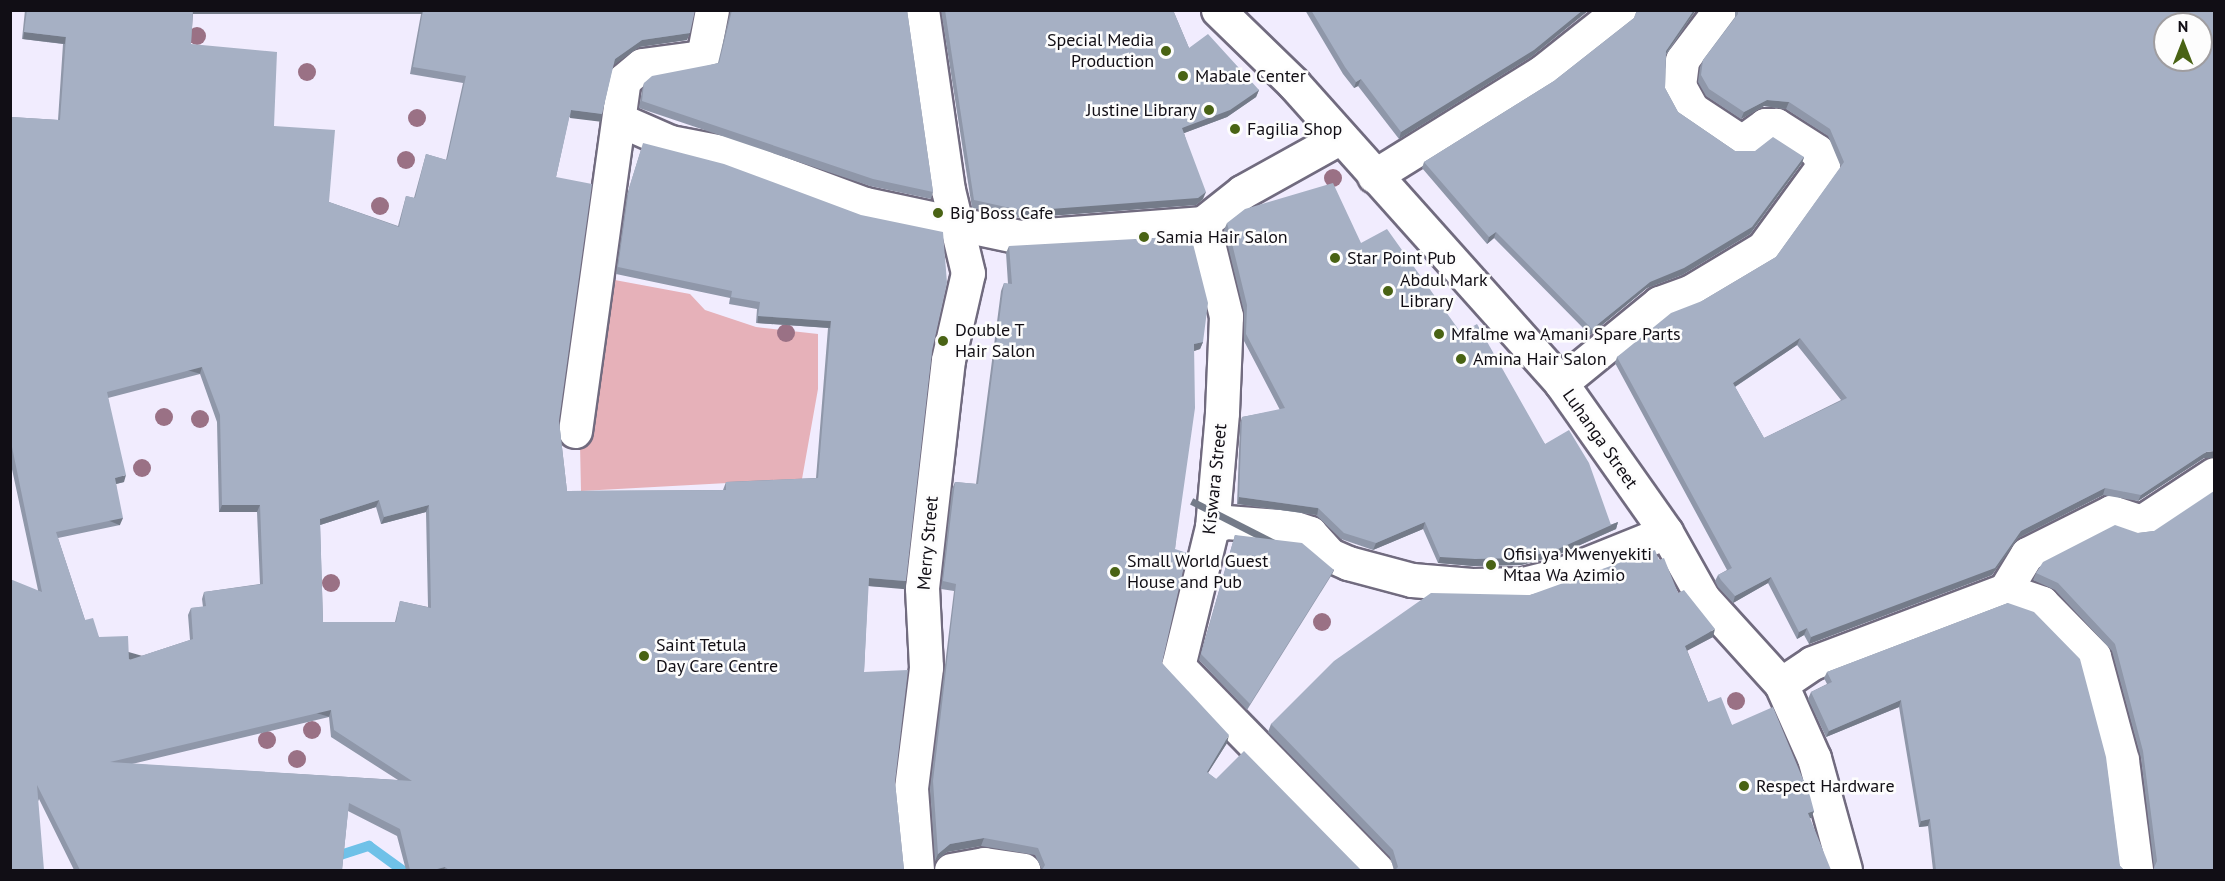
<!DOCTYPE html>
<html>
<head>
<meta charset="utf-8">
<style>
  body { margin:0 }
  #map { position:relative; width:2225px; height:881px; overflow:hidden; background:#f1ecfe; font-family:"PT Sans",sans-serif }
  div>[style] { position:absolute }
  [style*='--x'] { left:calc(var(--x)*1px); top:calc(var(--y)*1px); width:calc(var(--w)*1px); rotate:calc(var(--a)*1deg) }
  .green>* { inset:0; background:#e6b1b9 }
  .stream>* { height:10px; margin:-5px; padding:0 5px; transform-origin:5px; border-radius:5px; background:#6fc1e8 }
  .roads { filter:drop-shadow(2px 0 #716b7f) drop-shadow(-2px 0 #716b7f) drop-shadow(0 2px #716b7f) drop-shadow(0 -2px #716b7f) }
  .minor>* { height:33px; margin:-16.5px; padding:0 16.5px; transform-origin:16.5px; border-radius:16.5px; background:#fff }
  .tertiary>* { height:33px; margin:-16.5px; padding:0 16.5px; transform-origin:16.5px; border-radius:16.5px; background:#fff }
  .trees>* { width:18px; height:18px; margin:-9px; border-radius:50%; background:#9a7185 }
  .wall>* { inset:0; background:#8f97a9 }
  .shaded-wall>* { inset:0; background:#747b89; transform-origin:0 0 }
  .building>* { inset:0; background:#a6b0c4 }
  .dots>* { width:16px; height:16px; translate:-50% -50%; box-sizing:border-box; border:3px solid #fdfdfd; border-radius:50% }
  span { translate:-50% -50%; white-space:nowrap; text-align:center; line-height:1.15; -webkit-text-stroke:5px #fdfdfd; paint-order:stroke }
  .poi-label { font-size:18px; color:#110e15 }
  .right { translate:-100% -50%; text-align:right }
  .left { translate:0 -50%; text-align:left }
  .street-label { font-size:18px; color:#110e15 }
  .frame { position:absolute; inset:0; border:12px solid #110e15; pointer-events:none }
  .north { position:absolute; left:2153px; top:12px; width:60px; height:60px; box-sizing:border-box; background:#fdfdfd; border:2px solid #9f9da0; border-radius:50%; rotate:0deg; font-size:16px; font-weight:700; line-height:24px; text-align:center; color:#110e15 }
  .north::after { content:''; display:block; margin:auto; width:21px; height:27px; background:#496314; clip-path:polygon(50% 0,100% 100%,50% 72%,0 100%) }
</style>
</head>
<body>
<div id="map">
  <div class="green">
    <i style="clip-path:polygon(604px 278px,690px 294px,705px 310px,756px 327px,818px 334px,818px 389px,802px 479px,581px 491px,579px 397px)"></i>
  </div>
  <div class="stream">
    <i style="--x:331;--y:858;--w:40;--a:-18"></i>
    <i style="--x:369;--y:846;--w:41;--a:36"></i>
  </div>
  <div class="roads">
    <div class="minor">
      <i style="--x:620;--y:120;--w:55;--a:23.7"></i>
      <i style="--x:670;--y:142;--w:58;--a:10.9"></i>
      <i style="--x:727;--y:153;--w:147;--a:20.3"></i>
      <i style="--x:865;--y:204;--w:158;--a:12"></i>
      <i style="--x:1020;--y:237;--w:184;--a:-4.4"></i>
      <i style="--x:1203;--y:223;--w:50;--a:-38.5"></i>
      <i style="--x:1242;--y:192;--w:113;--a:-29.1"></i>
      <i style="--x:1374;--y:176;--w:198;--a:-31.8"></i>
      <i style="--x:1542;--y:72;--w:100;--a:-38.5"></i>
      <i style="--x:1203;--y:223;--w:96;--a:76.1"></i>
      <i style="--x:1226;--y:316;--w:97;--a:92.4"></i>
      <i style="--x:1222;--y:413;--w:114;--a:95"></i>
      <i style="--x:1212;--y:527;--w:143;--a:103.7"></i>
      <i style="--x:1178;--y:666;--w:285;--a:45.7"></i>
      <i style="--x:1561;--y:383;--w:127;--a:-39.2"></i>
      <i style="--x:1659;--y:303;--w:33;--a:-20"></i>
      <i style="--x:1690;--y:292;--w:85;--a:-31.1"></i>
      <i style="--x:1763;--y:248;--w:102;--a:-53.8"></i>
      <i style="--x:1823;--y:166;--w:16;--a:-112"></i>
      <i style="--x:1817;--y:151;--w:49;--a:-147.6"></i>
      <i style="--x:1776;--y:125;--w:11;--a:180"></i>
      <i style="--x:1765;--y:125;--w:29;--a:144"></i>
      <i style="--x:1742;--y:142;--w:60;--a:-146.6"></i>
      <i style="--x:1692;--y:109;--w:26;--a:-119"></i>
      <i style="--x:1679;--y:86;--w:26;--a:-83"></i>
      <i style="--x:1682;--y:60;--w:63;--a:-52.8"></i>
      <i style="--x:575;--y:431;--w:354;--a:-82.1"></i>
      <i style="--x:624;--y:80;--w:23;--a:-40"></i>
      <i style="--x:642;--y:65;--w:62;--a:-7.5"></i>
      <i style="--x:703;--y:57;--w:48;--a:-79.2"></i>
      <i style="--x:1212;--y:527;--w:15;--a:-20"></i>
      <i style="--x:1226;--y:522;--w:66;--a:4.3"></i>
      <i style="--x:1292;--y:527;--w:19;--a:18"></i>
      <i style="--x:1310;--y:533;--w:30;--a:48"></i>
      <i style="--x:1330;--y:555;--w:20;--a:24"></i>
      <i style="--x:1348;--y:563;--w:66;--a:14.9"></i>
      <i style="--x:1412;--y:580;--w:60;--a:4.8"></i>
      <i style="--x:1472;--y:585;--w:51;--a:-1.1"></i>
      <i style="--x:1523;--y:584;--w:37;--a:-14"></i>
      <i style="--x:1559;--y:575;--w:115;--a:-21.9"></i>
      <i style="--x:2005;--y:590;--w:39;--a:19"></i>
      <i style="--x:2042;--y:603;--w:74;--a:45.5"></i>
      <i style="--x:2094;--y:656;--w:108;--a:74.9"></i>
      <i style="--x:2122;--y:760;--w:111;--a:82.7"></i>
      <i style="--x:1781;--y:684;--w:37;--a:-34"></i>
      <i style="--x:1812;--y:663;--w:206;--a:-20.7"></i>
      <i style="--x:2005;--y:590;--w:42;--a:-58.6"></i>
      <i style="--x:2027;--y:554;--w:94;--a:-26.6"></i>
      <i style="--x:2111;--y:512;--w:32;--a:18"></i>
      <i style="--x:2141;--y:522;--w:87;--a:-33.3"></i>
      <i style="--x:917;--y:870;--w:82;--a:-94.2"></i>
      <i style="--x:911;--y:788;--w:122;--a:-82.9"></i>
      <i style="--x:926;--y:667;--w:79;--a:-92.9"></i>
      <i style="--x:922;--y:588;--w:229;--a:-83.5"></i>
      <i style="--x:948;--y:360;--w:89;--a:-77.1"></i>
      <i style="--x:968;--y:273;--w:85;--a:-103.5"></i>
      <i style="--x:948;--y:190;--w:182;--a:-98.2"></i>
      <i style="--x:951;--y:870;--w:34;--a:-10"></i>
      <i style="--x:984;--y:864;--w:40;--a:8.5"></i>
    </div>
    <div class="tertiary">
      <i style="--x:1218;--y:10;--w:106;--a:44.2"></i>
      <i style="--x:1294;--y:84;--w:401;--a:48.2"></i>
      <i style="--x:1561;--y:383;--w:182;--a:54.8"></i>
      <i style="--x:1666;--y:532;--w:76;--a:60.7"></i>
      <i style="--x:1703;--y:598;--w:116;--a:47.8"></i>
      <i style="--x:1781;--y:684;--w:81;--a:66"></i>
      <i style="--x:1814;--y:758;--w:116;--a:74.5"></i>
    </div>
  </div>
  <div class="trees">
    <i style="left:197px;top:36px"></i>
    <i style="left:307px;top:72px"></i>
    <i style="left:417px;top:118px"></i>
    <i style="left:406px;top:160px"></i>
    <i style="left:1333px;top:178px"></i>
    <i style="left:380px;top:206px"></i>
    <i style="left:786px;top:333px"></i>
    <i style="left:164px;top:417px"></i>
    <i style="left:200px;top:419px"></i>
    <i style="left:142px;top:468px"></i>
    <i style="left:331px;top:583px"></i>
    <i style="left:1322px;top:622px"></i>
    <i style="left:1736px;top:701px"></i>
    <i style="left:312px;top:730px"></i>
    <i style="left:267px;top:740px"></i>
    <i style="left:297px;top:759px"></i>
  </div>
  <div class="wall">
    <i style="clip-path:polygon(evenodd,25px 10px,695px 10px,687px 40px,639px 47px,613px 65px,602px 114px,599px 121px,569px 117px,556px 177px,559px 421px,567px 491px,723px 490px,726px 482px,816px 478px,828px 328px,756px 323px,757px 309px,729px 304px,730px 298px,616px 274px,627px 195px,641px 150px,932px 351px,903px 588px,868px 586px,864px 672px,895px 782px,904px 870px,406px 870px,397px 836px,348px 811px,342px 870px,74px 870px,39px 799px,10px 870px,38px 590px,10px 460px,10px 119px,11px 117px,58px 120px,63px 44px,22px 39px,25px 10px,193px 14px,421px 14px,410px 74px,463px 83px,446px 160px,426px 154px,414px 198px,406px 196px,398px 226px,329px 202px,274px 126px,191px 44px,193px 14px,25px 10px,200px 374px,217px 422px,219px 512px,257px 512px,260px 584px,204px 592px,202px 599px,203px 607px,191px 608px,188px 615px,190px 640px,129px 660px,99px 637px,85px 620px,58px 538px,120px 525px,116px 484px,124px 482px,108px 398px,200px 374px,25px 10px,376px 507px,381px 524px,426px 512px,428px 607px,400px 601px,395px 622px,323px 622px,320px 525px,376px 507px,25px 10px,329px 717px,331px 737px,398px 780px,132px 764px,329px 717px)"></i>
    <i style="clip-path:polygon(730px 10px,907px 10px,933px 192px,931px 199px,870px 186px,639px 108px,642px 90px,644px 83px,718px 63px,730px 13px)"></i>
    <i style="clip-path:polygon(941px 10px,1173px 10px,1189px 48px,1259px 90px,1256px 97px,1227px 117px,1184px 133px,1203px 199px,1196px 205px,1021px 218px,972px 208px)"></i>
    <i style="clip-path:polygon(1305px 10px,1589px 10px,1531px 57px,1399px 139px,1358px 86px,1354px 88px,1343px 74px)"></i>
    <i style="clip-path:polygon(1637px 10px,1696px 10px,1666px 55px,1665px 88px,1678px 112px,1735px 151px,1804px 157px,1802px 163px,1750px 234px,1682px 275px,1647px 288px,1590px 335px,1494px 238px,1487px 244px,1422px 168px,1424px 162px,1554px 81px,1634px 18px)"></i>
    <i style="clip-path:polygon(evenodd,1735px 10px,2214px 10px,2204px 458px,2138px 501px,2103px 495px,2018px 538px,1992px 575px,1809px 644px,1804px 635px,1797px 639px,1768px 583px,1733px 603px,1718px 587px,1715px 581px,1718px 575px,1727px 570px,1615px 363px,1617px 357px,1702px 301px,1776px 257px,1841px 167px,1828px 136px,1786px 109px,1764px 106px,1741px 119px,1706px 96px,1698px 82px,1700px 67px,1703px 60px,1735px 17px,1735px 10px,1797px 345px,1841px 400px,1764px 438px,1735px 387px,1797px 345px)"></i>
    <i style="clip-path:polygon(1227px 223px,1361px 243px,1461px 333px,1545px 444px,1611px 525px,1618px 522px,1616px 529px,1553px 557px,1521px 565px,1473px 566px,1438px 563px,1423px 529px,1373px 550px,1341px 539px,1316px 515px,1237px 504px,1240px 424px,1242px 417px,1280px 410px,1244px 341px,1244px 312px,1224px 230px)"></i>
    <i style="clip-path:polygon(1009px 246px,1203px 342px,1200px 349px,1194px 351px,1175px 549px,1162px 663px,1227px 743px,1208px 773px,1216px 779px,1361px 870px,1042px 870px,1035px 855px,981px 846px,947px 852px,935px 861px,930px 788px,954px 591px,941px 589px,952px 489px,955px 482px,976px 484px,1001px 291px,1004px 283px,1008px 284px,1006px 253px)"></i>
    <i style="clip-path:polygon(2154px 531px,2214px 870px,2154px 867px,2141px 758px,2112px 651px,2055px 590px,2033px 580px,2036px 573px,2138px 533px)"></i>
    <i style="clip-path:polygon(1235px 535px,1334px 570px,1331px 576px,1247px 710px,1199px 660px)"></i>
    <i style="clip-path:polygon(1659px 560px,1678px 593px,1713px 637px,1687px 650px,1708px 702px,1732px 725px,1814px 811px,1811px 818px,1394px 870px,1390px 857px,1268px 732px,1271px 724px,1530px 595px)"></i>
    <i style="clip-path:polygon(2008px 603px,2120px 866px,2124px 870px,1933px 870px,1928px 826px,1919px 827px,1899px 707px,1826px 737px,1808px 699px,1811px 692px,1827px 684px,1824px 678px,1827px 672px)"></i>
  </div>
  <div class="shaded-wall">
    <i style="left:192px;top:10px;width:231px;height:4px"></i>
    <i style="clip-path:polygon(1583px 10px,1589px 10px,1531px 57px,1399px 139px,1401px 132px)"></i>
    <i style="clip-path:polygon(1694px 10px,1696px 10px,1663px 58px,1666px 51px)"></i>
    <i style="left:24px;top:32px;width:42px;height:7px;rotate:7deg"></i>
    <i style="clip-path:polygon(690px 33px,687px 40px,639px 47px,612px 66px,615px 59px,642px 40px)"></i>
    <i style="clip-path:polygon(1361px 79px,1358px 86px,1354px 88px,1356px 82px)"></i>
    <i style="clip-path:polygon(1259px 90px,1256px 97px,1227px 117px,1179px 135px,1182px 128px)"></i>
    <i style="clip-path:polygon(1767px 100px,1789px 102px,1786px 109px,1764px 106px,1741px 119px,1744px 112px)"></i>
    <i style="left:571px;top:110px;width:31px;height:8px;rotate:7deg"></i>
    <i style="clip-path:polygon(1804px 157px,1802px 163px,1750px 234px,1682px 275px,1647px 288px,1590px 335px,1592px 329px)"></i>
    <i style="clip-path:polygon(1206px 192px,1203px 199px,1196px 205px,1021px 218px,1024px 211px)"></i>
    <i style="clip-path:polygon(1496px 232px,1494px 238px,1487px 244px,1489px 237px)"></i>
    <i style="left:758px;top:316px;width:73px;height:7px;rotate:4deg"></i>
    <i style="clip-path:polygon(1800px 338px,1797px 345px,1730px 390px,1733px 383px)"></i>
    <i style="clip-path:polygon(1203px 342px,1200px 349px,1191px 352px,1194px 344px)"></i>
    <i style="left:202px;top:367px;width:7px;height:98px;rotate:106deg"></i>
    <i style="clip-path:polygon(2214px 451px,2214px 458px,2204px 458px,2138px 501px,2141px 495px,2206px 452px)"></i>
    <i style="clip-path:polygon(126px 475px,124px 482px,112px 485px,115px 478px)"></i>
    <i style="clip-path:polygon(2105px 488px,2103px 495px,2018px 538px,1992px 575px,1809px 644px,1811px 637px)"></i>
    <i style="left:1239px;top:497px;width:80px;height:7px;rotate:8deg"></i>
    <i style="clip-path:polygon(379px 500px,376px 507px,317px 526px,320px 519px)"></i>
    <i style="clip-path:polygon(222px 505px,260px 505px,257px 512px,219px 512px)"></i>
    <i style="clip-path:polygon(429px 505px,426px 512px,381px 524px,384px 517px)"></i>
    <i style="left:123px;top:518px;width:8px;height:68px;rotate:113deg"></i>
    <i style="clip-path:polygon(1425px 522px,1423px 529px,1373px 550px,1376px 543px)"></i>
    <i style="clip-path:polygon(1618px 522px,1616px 529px,1553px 557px,1521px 565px,1473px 566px,1438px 563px,1440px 557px,1523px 558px)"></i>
    <i style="left:1334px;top:570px;width:7px;height:158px;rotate:117deg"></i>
    <i style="clip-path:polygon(1771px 577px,1768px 583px,1733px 603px,1735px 596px)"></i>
    <i style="left:869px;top:578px;width:37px;height:8px;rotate:5deg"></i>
    <i style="clip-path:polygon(1807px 628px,1804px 635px,1797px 639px,1799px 632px)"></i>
    <i style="clip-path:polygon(1715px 629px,1713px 637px,1683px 653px,1685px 646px)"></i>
    <i style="clip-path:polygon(1901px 700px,1899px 707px,1826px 737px,1829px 731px)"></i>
    <i style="left:331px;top:710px;width:7px;height:227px;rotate:106deg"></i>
    <i style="clip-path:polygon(1229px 735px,1227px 743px,1204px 779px,1207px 772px)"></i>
    <i style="clip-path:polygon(1814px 811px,1811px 818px,1805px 820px,1808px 813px)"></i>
    <i style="clip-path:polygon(1930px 819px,1928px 826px,1919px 827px,1921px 821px)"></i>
    <i style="clip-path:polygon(984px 838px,981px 846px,947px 852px,935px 861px,938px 854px,950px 844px)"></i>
    <i style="clip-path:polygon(445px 867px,444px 870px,433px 870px)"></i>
  </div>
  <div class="building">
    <i style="clip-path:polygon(evenodd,27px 10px,193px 10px,191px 44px,277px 52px,274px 126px,335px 130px,329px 202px,399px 227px,406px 196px,415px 198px,426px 154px,447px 160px,466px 76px,413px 67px,423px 10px,695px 10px,690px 33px,642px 40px,615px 59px,602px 114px,571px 110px,556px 177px,592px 184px,559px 421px,567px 491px,726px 490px,726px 482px,818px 478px,831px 321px,758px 316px,760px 302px,731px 297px,732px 291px,618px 267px,629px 188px,643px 143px,724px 164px,861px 215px,943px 232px,947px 283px,932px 351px,906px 581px,869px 578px,864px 672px,908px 670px,895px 782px,904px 870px,449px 870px,445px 867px,433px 870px,410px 870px,400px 829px,349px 803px,342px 870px,80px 870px,37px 785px,44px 870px,10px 870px,10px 579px,42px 592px,12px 447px,10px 447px,10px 125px,11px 117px,60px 120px,66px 37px,24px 32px,27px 10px,202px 367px,220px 415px,222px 505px,260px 505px,263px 584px,204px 592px,206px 606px,191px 608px,193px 639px,129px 660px,128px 636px,99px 637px,93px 618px,85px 620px,56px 532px,123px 518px,115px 478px,126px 475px,107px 392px,202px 367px,27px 10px,379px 500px,384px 517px,429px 505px,431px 608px,400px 601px,396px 622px,323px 622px,320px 519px,379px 500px,27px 10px,331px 710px,334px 730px,412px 781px,110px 762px,331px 710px)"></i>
    <i style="clip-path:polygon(732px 10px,907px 10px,933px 192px,873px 179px,642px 101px,644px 83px,652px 76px,719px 63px)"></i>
    <i style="clip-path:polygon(945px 10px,1173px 10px,1189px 48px,1208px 34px,1259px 90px,1230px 110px,1182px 128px,1206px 192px,1198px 198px,1024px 211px,974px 200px)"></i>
    <i style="clip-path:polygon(1311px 10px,1583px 10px,1534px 50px,1401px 132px,1361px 79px,1356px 82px,1345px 67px)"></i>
    <i style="clip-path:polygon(1637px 10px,1694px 10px,1666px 51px,1665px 88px,1678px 112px,1735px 151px,1755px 151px,1773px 137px,1804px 157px,1752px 227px,1684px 268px,1650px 282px,1592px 329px,1496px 232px,1489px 237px,1424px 162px,1554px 81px,1634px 18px)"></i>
    <i style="clip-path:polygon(evenodd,1738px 10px,2214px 10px,2214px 451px,2206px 452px,2141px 495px,2105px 488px,2021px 531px,1995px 568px,1811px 637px,1807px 628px,1799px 632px,1771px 577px,1735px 596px,1721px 580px,1718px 575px,1732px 568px,1617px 357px,1671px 313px,1702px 301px,1776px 257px,1844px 162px,1830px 129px,1789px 102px,1767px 100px,1744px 112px,1709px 89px,1701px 75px,1703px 60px,1738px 14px,1738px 10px,2165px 24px,2201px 24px,2201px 60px,2165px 60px,2165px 24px,1738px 10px,1800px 338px,1847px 398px,1764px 438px,1733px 383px,1800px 338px)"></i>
    <i style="clip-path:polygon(1333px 183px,1361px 243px,1387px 229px,1461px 333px,1477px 324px,1545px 444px,1569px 430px,1589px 463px,1611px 525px,1618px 522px,1556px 550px,1523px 558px,1475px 559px,1440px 557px,1425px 522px,1376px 543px,1344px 533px,1318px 508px,1239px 497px,1242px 417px,1285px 408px,1246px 334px,1247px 305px,1227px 223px,1245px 209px)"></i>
    <i style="clip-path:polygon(1191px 236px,1208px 303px,1203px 342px,1194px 344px,1195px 408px,1175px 549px,1187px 553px,1162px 663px,1229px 735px,1207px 772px,1216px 779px,1244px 751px,1361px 870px,1042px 870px,1045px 865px,1038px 848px,984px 838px,950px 844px,938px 854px,933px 781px,956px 584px,943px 581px,955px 482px,978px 484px,1004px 283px,1012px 284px,1009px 246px)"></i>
    <i style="clip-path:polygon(2214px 491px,2214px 870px,2153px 870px,2157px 861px,2143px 751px,2115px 644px,2058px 583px,2036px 573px,2043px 562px,2115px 525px,2138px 533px,2154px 531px)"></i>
    <i style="clip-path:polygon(1235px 535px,1302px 543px,1334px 570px,1250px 704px,1201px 654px)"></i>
    <i style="clip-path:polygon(1655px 550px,1659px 560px,1664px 558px,1678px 593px,1684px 590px,1715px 629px,1685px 646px,1708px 702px,1721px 697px,1732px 725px,1773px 707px,1810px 796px,1814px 811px,1808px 813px,1831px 870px,1395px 870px,1398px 867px,1393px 850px,1271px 724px,1334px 661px,1431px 593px,1530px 595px)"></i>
    <i style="clip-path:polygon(2008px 603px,2034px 612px,2080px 659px,2106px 757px,2120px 866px,2124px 870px,1936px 870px,1930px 819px,1921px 821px,1901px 700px,1829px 731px,1811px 692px,1832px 682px,1827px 672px)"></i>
  </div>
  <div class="dots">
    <i style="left:1166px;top:51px;background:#496314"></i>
    <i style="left:1183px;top:76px;background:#496314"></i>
    <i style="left:1209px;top:110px;background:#496314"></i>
    <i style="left:1235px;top:129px;background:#496314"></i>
    <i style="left:938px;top:213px;background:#496314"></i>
    <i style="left:1144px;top:237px;background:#496314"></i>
    <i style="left:1335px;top:258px;background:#496314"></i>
    <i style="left:1388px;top:291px;background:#496314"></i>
    <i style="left:1439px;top:334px;background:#496314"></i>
    <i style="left:943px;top:341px;background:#496314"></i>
    <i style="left:1461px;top:359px;background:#496314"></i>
    <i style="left:1491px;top:565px;background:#496314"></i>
    <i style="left:1115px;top:572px;background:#496314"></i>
    <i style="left:644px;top:656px;background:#496314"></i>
    <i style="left:1744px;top:786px;background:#496314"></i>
  </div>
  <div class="poi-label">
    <span class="right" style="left:1154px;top:51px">Special Media<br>Production</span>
    <span class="left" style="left:1195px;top:76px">Mabale Center</span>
    <span class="right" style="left:1197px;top:110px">Justine Library</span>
    <span class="left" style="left:1247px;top:129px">Fagilia Shop</span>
    <span class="left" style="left:950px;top:213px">Big Boss Cafe</span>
    <span class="left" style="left:1156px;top:237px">Samia Hair Salon</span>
    <span class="left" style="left:1347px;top:258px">Star Point Pub</span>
    <span class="left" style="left:1400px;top:291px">Abdul Mark<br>Library</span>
    <span class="left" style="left:955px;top:341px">Double T<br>Hair Salon</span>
    <span class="left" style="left:1451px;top:334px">Mfalme wa Amani Spare Parts</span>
    <span class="left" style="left:1473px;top:359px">Amina Hair Salon</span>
    <span class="left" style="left:1503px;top:565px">Ofisi ya Mwenyekiti<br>Mtaa Wa Azimio</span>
    <span class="left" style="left:1127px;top:572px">Small World Guest<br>House and Pub</span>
    <span class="left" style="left:656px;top:656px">Saint Tetula<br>Day Care Centre</span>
    <span class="left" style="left:1756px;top:786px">Respect Hardware</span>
  </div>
  <div class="street-label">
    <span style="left:1600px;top:439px;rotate:55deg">Luhanga Street</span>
    <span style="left:1215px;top:479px;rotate:-84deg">Kiswara Street</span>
    <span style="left:928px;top:543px;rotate:-85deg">Merry Street</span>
  </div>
  <div class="frame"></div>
  <div class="north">N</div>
</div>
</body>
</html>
